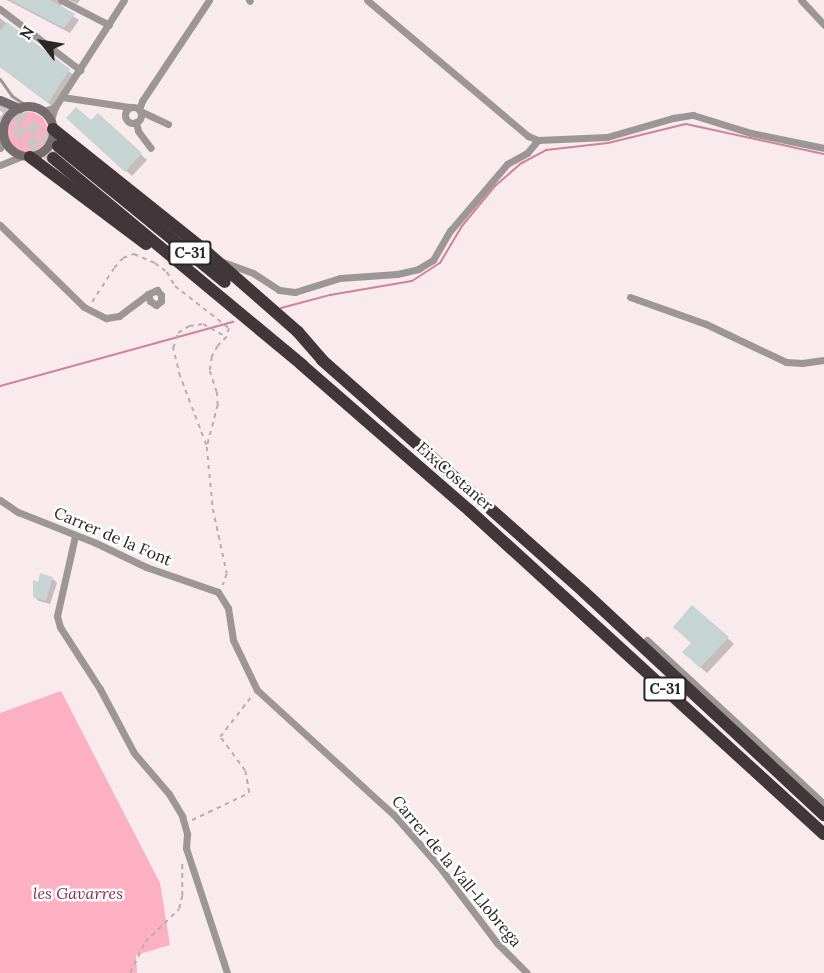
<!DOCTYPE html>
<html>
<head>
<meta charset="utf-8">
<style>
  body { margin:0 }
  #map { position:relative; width:824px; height:973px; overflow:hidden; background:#f8eaed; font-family:Lora,serif }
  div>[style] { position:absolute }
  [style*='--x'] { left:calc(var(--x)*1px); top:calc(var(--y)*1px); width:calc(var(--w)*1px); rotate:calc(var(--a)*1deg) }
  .green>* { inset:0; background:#fcb0c2 }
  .round { border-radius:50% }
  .shadow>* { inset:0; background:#0003 }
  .stream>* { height:2px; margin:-1px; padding:0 1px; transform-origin:1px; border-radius:1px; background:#d08296 }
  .building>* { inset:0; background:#c6d5d3 }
  .motorway-tunnel>* { height:12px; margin-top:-6px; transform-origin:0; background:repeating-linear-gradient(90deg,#cfc3c5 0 12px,transparent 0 18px) }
  .path>* { height:1.5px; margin-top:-0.75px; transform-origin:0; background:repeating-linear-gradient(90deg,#b9adb0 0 4.5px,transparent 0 9px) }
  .service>* { height:3px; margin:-1.5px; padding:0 1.5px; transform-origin:1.5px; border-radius:1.5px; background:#9c9697 }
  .minor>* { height:7px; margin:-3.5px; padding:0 3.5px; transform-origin:3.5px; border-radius:3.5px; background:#9c9697 }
  .minor>.ring { margin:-3.5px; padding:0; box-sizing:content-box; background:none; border:7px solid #9c9697; border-radius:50% }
  .secondary>* { height:9px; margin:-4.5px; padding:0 4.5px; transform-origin:4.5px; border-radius:4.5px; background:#746c6e }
  .secondary>.ring { margin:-4.5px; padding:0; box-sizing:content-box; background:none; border:9px solid #746c6e; border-radius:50% }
  .motorway>* { height:12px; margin:-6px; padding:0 6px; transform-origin:6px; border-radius:6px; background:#413639 }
  span { translate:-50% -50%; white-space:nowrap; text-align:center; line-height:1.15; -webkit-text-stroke:5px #fff; paint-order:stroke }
  .shield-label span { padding:2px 4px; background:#fff; border:2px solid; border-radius:4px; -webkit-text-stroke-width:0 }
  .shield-label { font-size:15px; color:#2b2627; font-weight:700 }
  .street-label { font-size:16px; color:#2b2627 }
  .park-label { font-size:16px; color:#872a4a; font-style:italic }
  .north { position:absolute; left:12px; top:12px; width:60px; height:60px; -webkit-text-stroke:4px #fff; paint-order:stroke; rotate:301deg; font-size:16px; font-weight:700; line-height:24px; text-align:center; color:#2b2627 }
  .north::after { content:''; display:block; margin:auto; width:21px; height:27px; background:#2b2627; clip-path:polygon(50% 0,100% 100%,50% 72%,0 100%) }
</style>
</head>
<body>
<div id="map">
  <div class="green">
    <i class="round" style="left:8px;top:112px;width:40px;height:40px"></i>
    <i style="clip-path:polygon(61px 691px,160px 883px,170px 945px,136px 955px,137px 973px,0 973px,0 713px)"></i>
  </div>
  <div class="shadow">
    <i style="clip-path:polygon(7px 0,67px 0,61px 4px,62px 9px,79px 20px,70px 33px)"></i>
    <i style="clip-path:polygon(69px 0,80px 0,77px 4px)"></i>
    <i style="clip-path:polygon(0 18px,75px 76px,55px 108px,0 67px)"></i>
    <i style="clip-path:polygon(98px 115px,147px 160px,132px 176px,74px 124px,92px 123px)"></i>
    <i style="clip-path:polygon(53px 579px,57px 583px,50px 604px,39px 601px,34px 597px,39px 584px)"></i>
    <i style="clip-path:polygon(693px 607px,734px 644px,707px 673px,684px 652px,693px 643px)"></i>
  </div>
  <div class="stream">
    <i style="--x:281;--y:308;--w:51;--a:-14.9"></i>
    <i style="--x:330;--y:295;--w:83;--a:-9.7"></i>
    <i style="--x:412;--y:281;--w:33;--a:-33"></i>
    <i style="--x:440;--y:263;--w:43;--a:-59.3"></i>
    <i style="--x:462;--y:226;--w:52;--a:-50.5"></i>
    <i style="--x:495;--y:186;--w:33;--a:-41"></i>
    <i style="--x:520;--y:164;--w:30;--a:-28"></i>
    <i style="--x:546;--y:150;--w:62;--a:-6.4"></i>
    <i style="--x:608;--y:143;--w:80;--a:-13.7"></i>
    <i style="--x:686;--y:124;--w:141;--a:12.3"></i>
    <i style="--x:0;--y:386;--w:242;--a:-15.4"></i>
  </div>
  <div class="building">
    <i style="clip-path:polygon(10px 0,50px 0,75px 14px,64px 28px)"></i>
    <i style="clip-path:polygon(7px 22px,70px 69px,48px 103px,0 67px,0 31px)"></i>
    <i style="clip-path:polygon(76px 107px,91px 120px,98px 113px,142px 153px,125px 172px,66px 118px)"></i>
    <i style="clip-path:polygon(40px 573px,53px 577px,46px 601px,33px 597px,33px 580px,38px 582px)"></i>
    <i style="clip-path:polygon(692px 605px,729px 637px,700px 668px,682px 652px,691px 643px,673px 627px)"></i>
  </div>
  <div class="motorway-tunnel">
    <i style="--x:0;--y:103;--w:72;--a:36.6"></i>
    <i style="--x:0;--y:117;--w:67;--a:37.7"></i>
  </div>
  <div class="path">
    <i style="--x:92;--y:302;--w:40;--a:-57.1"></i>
    <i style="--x:114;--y:268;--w:13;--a:-48"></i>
    <i style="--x:123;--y:258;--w:12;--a:-20"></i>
    <i style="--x:134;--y:254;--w:23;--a:23"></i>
    <i style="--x:155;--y:263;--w:15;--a:37"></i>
    <i style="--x:167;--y:272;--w:16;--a:60"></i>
    <i style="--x:175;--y:286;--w:68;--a:37.9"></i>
    <i style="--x:229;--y:328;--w:9;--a:103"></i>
    <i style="--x:227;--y:337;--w:13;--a:135"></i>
    <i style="--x:218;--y:346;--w:13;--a:119"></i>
    <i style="--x:212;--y:357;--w:14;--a:98"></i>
    <i style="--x:210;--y:371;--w:22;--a:72"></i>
    <i style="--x:217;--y:392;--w:13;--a:86"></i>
    <i style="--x:218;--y:405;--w:43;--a:104.7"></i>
    <i style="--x:207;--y:447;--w:62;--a:84.5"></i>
    <i style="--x:213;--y:509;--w:66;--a:77.8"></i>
    <i style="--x:227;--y:574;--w:12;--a:110"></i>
    <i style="--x:206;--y:445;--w:73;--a:-110.9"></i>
    <i style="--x:180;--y:377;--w:30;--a:-104"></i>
    <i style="--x:173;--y:348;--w:16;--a:-72"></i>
    <i style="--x:178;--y:333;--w:13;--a:-32"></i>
    <i style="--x:189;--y:326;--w:14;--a:-8"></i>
    <i style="--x:203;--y:324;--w:26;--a:29"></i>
    <i style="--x:192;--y:820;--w:63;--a:-25.3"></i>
    <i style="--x:249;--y:793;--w:22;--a:-100"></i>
    <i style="--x:245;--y:771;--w:42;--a:-126.3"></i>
    <i style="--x:220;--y:737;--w:51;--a:-52.2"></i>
    <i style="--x:130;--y:973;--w:34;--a:-64"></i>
    <i style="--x:145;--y:942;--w:47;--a:-44.1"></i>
    <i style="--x:179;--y:909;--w:13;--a:-77"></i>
    <i style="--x:182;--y:896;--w:32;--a:-90"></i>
  </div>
  <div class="service">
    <i style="--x:0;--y:79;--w:21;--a:55"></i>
    <i style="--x:12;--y:96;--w:18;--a:34"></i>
  </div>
  <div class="minor">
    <i style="--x:61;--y:0;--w:54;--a:27.5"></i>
    <i style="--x:249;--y:0;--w:1;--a:45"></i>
    <i style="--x:367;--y:0;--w:211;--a:40.2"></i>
    <i style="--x:528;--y:136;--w:11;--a:22"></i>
    <i style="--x:538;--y:140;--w:69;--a:-2.5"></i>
    <i style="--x:607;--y:137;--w:69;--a:-16.1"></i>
    <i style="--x:673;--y:118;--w:20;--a:-9"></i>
    <i style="--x:693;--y:115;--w:61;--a:17.2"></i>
    <i style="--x:751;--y:133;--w:75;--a:11.6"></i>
    <i style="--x:801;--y:0;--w:34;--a:47"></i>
    <i style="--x:0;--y:9;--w:101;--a:37.3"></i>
    <i style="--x:62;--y:97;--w:68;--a:8.5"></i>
    <i class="ring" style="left:125px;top:107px;width:9px;height:9px"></i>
    <i style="--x:139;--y:109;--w:9;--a:-69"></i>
    <i style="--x:142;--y:101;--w:121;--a:-56.4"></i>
    <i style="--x:44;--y:111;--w:12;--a:-20"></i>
    <i style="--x:140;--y:111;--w:31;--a:25"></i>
    <i style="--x:51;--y:120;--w:14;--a:-73"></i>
    <i style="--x:55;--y:107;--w:127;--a:-57.2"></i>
    <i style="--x:136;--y:122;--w:9;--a:77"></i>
    <i style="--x:138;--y:131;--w:21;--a:53"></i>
    <i style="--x:0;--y:148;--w:12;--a:-70"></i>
    <i style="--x:0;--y:165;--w:24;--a:-22"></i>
    <i style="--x:0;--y:225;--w:117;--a:44.3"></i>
    <i style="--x:84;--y:307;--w:25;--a:27"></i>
    <i style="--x:106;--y:318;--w:13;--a:-9"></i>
    <i style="--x:119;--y:316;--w:36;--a:-37"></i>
    <i style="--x:148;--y:294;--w:10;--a:-24"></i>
    <i style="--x:157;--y:290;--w:6;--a:51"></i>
    <i style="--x:161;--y:295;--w:6;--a:90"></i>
    <i style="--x:161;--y:301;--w:6;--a:141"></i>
    <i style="--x:156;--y:305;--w:7;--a:-146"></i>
    <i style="--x:150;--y:301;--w:7;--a:-106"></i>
    <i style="--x:223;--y:262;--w:32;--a:20"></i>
    <i style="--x:253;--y:273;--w:31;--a:33"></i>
    <i style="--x:279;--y:290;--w:16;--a:7"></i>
    <i style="--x:295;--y:292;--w:47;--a:-17.3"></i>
    <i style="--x:340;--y:278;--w:57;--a:-4"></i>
    <i style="--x:397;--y:274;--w:22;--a:-13"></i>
    <i style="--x:418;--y:269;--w:17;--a:-31"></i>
    <i style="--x:433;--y:260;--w:34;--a:-60"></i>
    <i style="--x:450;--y:231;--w:88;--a:-49.6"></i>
    <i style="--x:507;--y:164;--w:23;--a:-29"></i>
    <i style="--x:527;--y:153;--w:17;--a:-50"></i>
    <i style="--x:630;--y:297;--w:81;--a:19.6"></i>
    <i style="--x:706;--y:324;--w:89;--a:25.4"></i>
    <i style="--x:786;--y:362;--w:16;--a:4"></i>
    <i style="--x:802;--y:363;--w:22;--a:-8"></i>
    <i style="--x:0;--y:500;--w:22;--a:34"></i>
    <i style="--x:18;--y:512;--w:84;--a:21.7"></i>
    <i style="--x:96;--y:543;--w:55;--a:25.6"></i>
    <i style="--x:146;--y:567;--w:76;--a:19.1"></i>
    <i style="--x:218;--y:592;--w:19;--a:58"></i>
    <i style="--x:228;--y:608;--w:32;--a:81"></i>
    <i style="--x:233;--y:640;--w:55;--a:64.4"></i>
    <i style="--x:257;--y:690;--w:185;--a:42.4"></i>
    <i style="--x:394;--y:815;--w:67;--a:48.7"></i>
    <i style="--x:438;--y:865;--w:98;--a:52.9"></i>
    <i style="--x:497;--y:943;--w:42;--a:45"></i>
    <i style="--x:75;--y:536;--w:82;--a:102.7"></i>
    <i style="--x:57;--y:616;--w:11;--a:75"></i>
    <i style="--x:60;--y:627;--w:74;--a:57.2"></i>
    <i style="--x:100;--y:689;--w:72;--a:62"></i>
    <i style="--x:134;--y:753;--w:54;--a:49.5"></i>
    <i style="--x:169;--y:794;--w:26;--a:59"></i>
    <i style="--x:182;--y:816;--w:19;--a:74"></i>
    <i style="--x:187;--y:834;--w:14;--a:94"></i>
    <i style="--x:186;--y:848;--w:132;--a:71.8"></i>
    <i style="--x:647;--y:640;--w:241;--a:42.8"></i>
  </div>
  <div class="secondary">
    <i style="--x:0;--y:100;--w:21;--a:23"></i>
    <i class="ring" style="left:3px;top:106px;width:41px;height:41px"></i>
  </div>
  <div class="motorway">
    <i style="--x:53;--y:129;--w:189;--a:38.6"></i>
    <i style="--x:201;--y:247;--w:129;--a:41.2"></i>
    <i style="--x:298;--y:332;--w:37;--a:49"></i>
    <i style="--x:322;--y:360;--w:350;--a:41.5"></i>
    <i style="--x:584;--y:592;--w:328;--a:42.9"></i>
    <i style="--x:58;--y:146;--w:215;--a:39.2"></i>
    <i style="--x:30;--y:157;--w:145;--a:36.9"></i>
    <i style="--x:53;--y:158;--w:324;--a:39.7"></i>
    <i style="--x:302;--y:365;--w:223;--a:41"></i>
    <i style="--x:470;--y:511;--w:479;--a:42.4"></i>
  </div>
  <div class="shield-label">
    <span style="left:190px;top:253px">C-31</span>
    <span style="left:665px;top:689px">C-31</span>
  </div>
  <div class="street-label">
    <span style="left:455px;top:476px;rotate:41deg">Eix Costaner</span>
    <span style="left:113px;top:536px;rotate:23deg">Carrer de la Font</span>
    <span style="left:457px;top:871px;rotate:50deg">Carrer de la Vall-Llobrega</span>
  </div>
  <div class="park-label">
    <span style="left:78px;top:893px">les Gavarres</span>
  </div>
  <div class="north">N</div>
</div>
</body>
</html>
